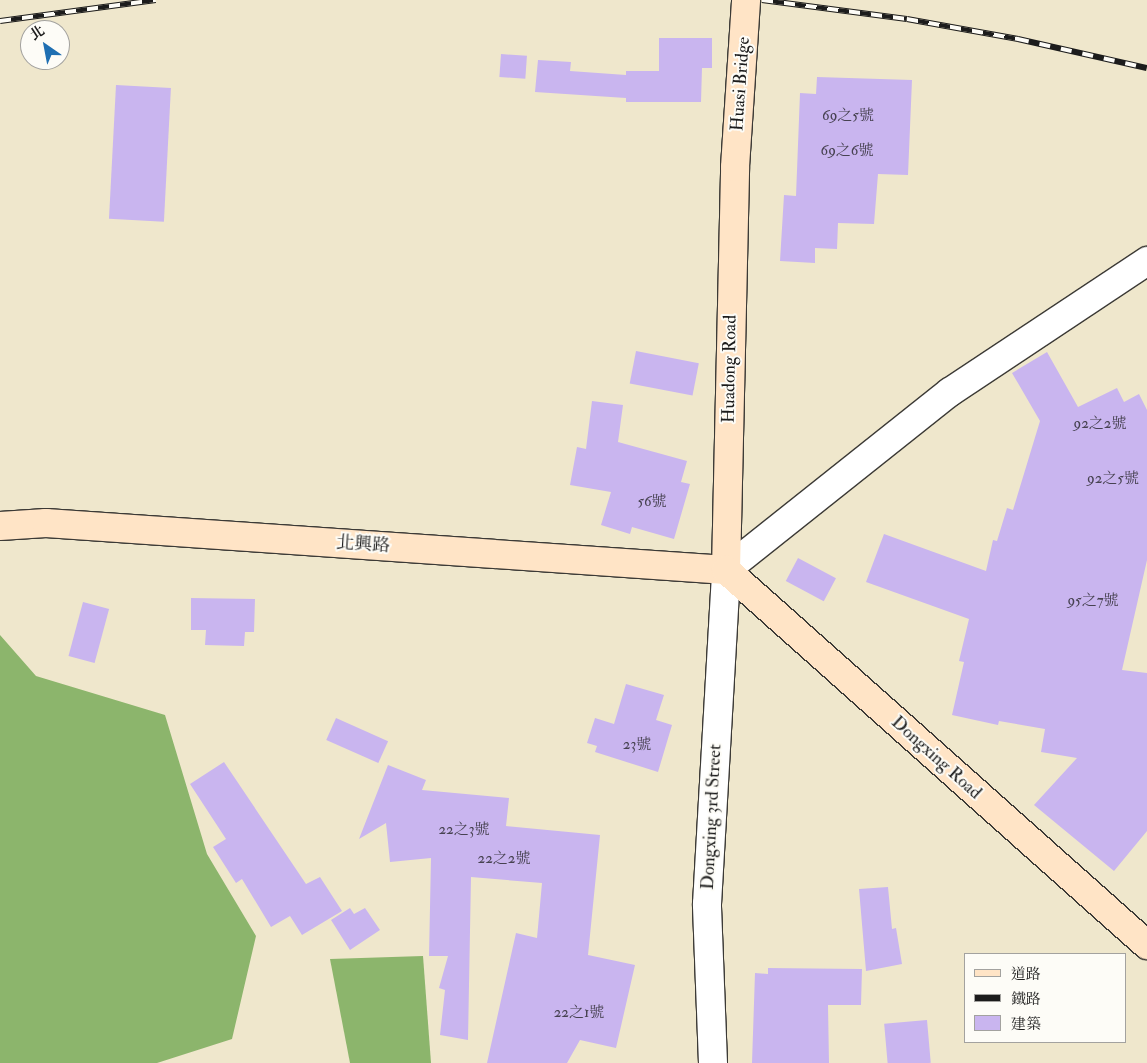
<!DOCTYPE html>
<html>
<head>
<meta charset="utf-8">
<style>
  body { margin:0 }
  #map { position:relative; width:1147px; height:1063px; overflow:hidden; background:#efe7cc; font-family:"IM FELL Double Pica","Noto Serif TC",serif }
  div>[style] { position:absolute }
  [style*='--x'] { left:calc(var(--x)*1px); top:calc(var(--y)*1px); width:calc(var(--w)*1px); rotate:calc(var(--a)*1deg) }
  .forest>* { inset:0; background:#8cb56c }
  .building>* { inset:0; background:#c9b5ef; transform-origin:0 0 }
  .roads { filter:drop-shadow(1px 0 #3c3a36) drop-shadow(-1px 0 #3c3a36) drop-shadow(0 1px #3c3a36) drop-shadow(0 -1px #3c3a36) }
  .street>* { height:28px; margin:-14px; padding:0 14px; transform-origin:14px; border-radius:14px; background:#fff }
  .secondary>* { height:28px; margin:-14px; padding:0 14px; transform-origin:14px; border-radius:14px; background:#ffe4c6 }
  .rail>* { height:5.5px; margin-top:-2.75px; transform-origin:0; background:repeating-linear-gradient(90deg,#fdfcf7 0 11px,#1c1c1c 0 22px); box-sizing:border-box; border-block:1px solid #1c1c1c }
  span { translate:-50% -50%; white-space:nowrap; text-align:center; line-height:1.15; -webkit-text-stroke:4px #fdfcf7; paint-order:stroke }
  .number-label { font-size:15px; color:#474251 }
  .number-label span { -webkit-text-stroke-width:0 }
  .street-label { font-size:18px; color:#1c1c1c }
  .legend { position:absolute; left:964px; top:953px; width:162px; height:90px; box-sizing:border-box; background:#fdfcf7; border:1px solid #a3a29f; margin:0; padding:6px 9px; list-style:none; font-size:15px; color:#1c1c1c }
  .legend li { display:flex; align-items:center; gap:10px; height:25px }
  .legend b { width:25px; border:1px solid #a3a29f }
  .north { position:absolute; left:20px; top:20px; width:50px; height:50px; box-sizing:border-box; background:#fdfcf7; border:1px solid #a3a29f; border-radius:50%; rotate:327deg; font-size:14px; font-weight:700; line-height:20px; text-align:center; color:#1c1c1c }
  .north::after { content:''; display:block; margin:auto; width:18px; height:22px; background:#1f6fb2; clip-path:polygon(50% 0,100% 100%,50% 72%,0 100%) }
</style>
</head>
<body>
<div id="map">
  <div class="forest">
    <i style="clip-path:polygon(0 635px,36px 676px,165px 715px,207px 854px,256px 936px,232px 1039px,157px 1063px,0 1063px)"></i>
    <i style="clip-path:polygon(423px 956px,431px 1063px,350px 1063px,330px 959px)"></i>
  </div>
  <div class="building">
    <i style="clip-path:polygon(659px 38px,712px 38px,712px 68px,702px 68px,701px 102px,626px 102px,626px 98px,535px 92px,538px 60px,571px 62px,570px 71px,626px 75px,626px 71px,659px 71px)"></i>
    <i style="left:501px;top:54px;width:26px;height:23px;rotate:4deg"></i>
    <i style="clip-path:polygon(817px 77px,912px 80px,908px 175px,878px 174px,874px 224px,838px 223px,837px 249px,815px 248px,815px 263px,780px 261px,784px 195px,796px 196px,800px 93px,816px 94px)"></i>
    <i style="left:116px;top:85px;width:55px;height:134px;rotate:3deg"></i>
    <i style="left:636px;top:351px;width:64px;height:33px;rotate:11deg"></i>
    <i style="clip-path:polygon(1047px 352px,1078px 407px,1117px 388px,1124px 402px,1139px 394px,1147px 410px,1147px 560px,1122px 670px,1147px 673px,1147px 831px,1114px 871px,1034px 805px,1077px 758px,1041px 752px,1045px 729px,999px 721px,998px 725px,952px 715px,964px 662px,959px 661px,969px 619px,866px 582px,884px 534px,986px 571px,993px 540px,997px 541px,1007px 508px,1013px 510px,1040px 421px,1012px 373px)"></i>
    <i style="clip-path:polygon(592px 401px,623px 405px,618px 442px,687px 461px,681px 482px,690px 484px,674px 539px,632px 527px,630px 534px,601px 525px,611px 492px,570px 485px,577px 447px,586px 449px)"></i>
    <i style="left:798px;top:558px;width:43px;height:26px;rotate:28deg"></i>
    <i style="clip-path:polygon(191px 598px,255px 599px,254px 632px,245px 632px,244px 646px,205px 645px,206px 630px,191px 630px)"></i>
    <i style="left:83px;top:602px;width:27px;height:56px;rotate:15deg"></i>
    <i style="clip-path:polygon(626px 684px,664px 695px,656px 720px,672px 725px,658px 772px,595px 752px,597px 746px,587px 743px,595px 718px,614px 724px)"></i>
    <i style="left:336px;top:718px;width:57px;height:24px;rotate:24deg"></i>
    <i style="clip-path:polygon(224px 762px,306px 884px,320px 877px,342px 911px,302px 935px,290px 916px,271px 927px,242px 879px,236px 883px,213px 847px,226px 839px,190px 784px)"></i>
    <i style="clip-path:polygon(388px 765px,426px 780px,422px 790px,509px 798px,506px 826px,600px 835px,588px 955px,635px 965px,616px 1048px,580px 1040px,567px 1063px,487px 1063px,516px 933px,537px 938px,542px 883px,471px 877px,468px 1040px,440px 1035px,445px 990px,439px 988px,448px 956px,429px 956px,431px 858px,390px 862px,386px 823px,359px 839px)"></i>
    <i style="clip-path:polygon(888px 887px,892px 929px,896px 928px,902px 964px,866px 971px,859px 889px)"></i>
    <i style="clip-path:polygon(350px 908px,354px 914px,365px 908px,380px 930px,350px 950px,331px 920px)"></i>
    <i style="clip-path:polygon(768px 968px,862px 969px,861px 1005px,828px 1005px,829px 1063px,752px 1063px,755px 973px,768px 974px)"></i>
    <i style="left:927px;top:1020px;width:43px;height:43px;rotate:85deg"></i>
  </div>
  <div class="roads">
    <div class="street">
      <i style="--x:713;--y:1063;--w:159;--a:-92.2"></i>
      <i style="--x:707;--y:904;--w:335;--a:-86.7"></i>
      <i style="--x:726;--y:570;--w:286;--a:-38.5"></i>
      <i style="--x:950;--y:392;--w:237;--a:-33.6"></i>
    </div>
    <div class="secondary">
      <i style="--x:0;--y:526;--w:46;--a:-3.7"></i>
      <i style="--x:46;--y:523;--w:682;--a:3.95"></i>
      <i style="--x:726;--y:570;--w:403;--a:-88.7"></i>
      <i style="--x:735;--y:167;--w:167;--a:-86.2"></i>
      <i style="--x:726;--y:570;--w:564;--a:41.69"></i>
    </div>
  </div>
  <div class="rail">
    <i style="--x:762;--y:0;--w:146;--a:7.5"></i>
    <i style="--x:907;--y:19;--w:113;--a:10.2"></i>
    <i style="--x:1018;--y:39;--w:132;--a:12.7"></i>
    <i style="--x:0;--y:21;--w:157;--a:-7.7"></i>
  </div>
  <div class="number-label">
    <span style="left:848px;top:116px">69之5號</span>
    <span style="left:847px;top:151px">69之6號</span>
    <span style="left:1100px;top:424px">92之2號</span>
    <span style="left:1113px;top:479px">92之5號</span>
    <span style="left:652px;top:502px">56號</span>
    <span style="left:1093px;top:601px">95之7號</span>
    <span style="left:637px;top:745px">23號</span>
    <span style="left:464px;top:830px">22之3號</span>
    <span style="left:504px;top:859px">22之2號</span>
    <span style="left:579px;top:1013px">22之1號</span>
  </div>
  <div class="street-label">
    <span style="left:741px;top:84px;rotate:-86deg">Huasi Bridge</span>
    <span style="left:730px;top:369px;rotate:-89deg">Huadong Road</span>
    <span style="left:363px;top:545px;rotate:4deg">北興路</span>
    <span style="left:936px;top:758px;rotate:42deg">Dongxing Road</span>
    <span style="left:712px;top:817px;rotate:-87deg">Dongxing 3rd Street</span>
  </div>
  <ul class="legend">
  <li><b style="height:6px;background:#ffe4c6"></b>道路</li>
  <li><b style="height:6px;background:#1c1c1c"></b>鐵路</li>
  <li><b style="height:14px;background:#c9b5ef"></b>建築</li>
  </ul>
  <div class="north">北</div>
</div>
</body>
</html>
